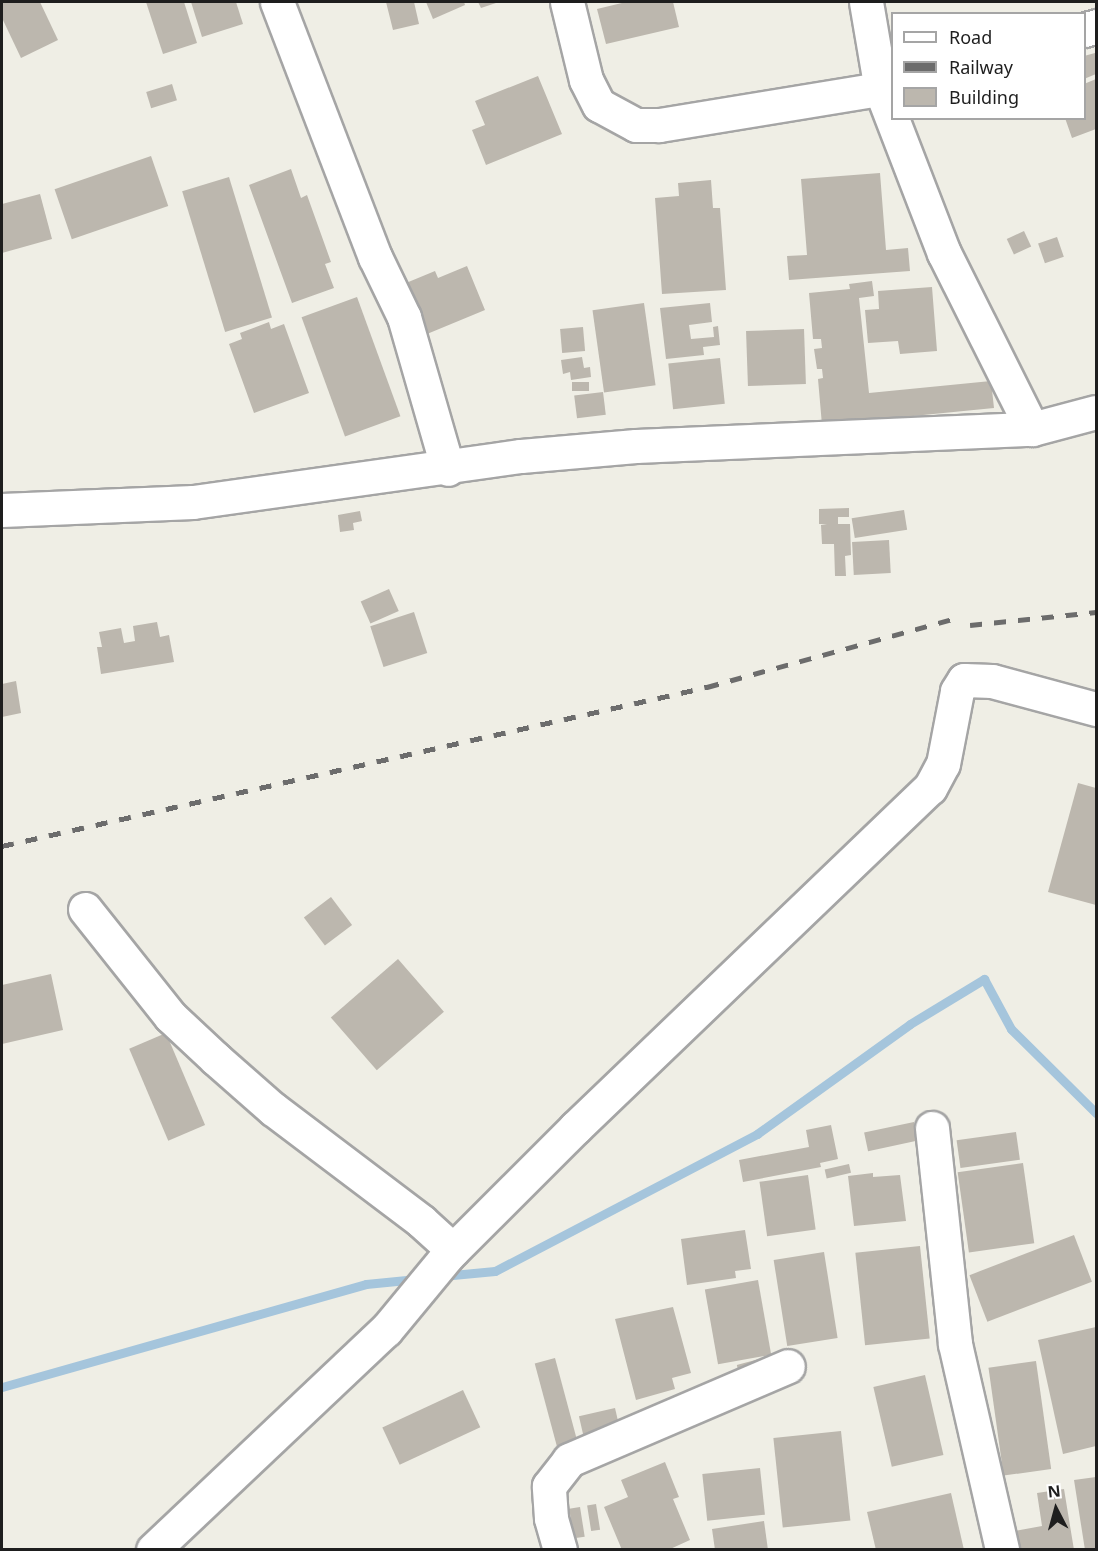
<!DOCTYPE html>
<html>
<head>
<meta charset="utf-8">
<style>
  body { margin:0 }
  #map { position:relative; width:1098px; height:1551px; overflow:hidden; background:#efeee5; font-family:"Noto Sans",sans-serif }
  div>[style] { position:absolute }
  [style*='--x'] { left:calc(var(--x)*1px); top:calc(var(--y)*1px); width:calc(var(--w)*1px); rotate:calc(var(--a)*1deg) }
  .stream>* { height:9px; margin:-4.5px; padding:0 4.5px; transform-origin:4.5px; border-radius:4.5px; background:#a5c5dc }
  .building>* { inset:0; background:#bcb7ae; transform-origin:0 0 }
  .roads { filter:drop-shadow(2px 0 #a5a5a5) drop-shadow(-2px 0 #a5a5a5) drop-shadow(0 2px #a5a5a5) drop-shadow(0 -2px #a5a5a5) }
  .minor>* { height:33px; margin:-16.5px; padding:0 16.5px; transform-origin:16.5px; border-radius:16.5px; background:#fff }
  .rail>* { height:4.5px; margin-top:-2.25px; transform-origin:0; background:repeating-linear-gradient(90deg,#6c6c6c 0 12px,transparent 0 24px) }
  span { translate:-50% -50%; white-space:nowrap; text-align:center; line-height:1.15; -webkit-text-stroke:5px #fff; paint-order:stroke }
  .frame { position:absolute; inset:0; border:3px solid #1e1e1e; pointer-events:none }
  .legend { position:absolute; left:891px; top:12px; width:195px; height:108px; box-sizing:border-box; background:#fff; border:2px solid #a5a5a5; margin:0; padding:8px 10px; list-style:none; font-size:18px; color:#1e1e1e }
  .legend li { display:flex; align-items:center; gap:12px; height:30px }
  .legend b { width:30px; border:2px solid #a5a5a5 }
  .north { position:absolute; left:1026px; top:1479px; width:60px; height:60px; -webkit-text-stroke:4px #fff; paint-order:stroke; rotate:354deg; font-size:16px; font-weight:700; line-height:24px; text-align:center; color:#1e1e1e }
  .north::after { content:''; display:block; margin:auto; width:21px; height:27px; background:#1e1e1e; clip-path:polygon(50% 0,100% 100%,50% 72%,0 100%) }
</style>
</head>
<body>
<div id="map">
  <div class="stream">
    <i style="--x:442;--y:1276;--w:53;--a:-5.4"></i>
    <i style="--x:495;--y:1271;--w:296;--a:-27.6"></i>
    <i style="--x:757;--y:1134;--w:188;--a:-35.7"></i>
    <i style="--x:910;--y:1024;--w:87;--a:-31.3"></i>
    <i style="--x:984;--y:979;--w:57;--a:61.6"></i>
    <i style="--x:1011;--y:1029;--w:120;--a:44.7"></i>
    <i style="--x:2;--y:1387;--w:378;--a:-15.8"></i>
    <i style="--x:366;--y:1284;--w:51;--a:-5.6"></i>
  </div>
  <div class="building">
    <i style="clip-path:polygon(2px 2px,40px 2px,58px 40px,21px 58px,2px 18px)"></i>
    <i style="clip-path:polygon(146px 2px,184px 2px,197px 43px,163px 54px)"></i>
    <i style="clip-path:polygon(191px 2px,236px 2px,243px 24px,202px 37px)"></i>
    <i style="clip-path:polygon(386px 2px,414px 2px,419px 24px,393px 30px)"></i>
    <i style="clip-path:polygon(426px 2px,464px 2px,465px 5px,433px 19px)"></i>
    <i style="clip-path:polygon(478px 2px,499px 2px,481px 8px)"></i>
    <i style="clip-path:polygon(626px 2px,673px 2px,679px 27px,606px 44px,597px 9px)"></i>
    <i style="clip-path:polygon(1095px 53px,1096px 74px,1084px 79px,1084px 56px)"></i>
    <i style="clip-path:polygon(538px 76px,562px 134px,486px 165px,472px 130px,485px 125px,475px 101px)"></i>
    <i style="clip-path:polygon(1096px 79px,1096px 129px,1072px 138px,1065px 118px,1084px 118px,1084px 84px)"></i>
    <i style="left:172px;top:84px;width:17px;height:27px;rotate:73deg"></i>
    <i style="left:151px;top:156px;width:53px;height:102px;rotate:71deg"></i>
    <i style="clip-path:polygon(291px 169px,301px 198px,307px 195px,331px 262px,325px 264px,334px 288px,292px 303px,249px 185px)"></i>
    <i style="clip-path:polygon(880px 173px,886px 250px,908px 248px,910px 271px,789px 280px,787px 256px,807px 255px,801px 179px)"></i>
    <i style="left:229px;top:177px;width:147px;height:49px;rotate:73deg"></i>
    <i style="clip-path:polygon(711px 180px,713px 208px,720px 208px,726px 290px,662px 294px,655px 198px,679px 196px,678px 183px)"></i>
    <i style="clip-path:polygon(40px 194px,52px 239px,2px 253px,2px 204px)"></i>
    <i style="left:1024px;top:231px;width:17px;height:19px;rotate:65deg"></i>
    <i style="left:1057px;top:237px;width:21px;height:20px;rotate:71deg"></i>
    <i style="clip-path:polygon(467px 266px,485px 310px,427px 334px,406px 283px,435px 271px,438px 278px)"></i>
    <i style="clip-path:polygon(872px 281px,874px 296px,859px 298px,869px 393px,991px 381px,994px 408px,822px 425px,818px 379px,823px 378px,822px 369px,817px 369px,814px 349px,822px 348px,821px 339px,813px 339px,809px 293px,850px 289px,849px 284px)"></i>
    <i style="clip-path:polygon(932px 287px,937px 351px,900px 354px,898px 341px,868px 343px,865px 310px,879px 309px,878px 291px)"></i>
    <i style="left:357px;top:297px;width:127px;height:59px;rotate:70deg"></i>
    <i style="left:644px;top:303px;width:83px;height:52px;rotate:82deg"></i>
    <i style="clip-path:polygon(710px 303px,712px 322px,689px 325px,691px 339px,714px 337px,713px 327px,718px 326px,720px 345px,703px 347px,704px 355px,666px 359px,660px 308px)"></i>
    <i style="clip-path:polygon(269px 322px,271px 329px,284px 324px,309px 393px,254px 413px,229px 344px,242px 339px,240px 333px)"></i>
    <i style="left:583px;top:327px;width:24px;height:23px;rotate:85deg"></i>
    <i style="left:804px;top:329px;width:55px;height:58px;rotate:88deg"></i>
    <i style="clip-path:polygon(582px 357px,584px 368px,590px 367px,591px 377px,571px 380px,570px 372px,563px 374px,561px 360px)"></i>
    <i style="left:720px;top:358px;width:46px;height:52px;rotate:84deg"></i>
    <i style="left:572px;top:382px;width:17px;height:9px"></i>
    <i style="left:603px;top:392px;width:23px;height:29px;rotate:83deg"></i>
    <i style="clip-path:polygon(849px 508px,849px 517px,838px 517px,838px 524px,850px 524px,851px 555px,845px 556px,846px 576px,835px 576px,834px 544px,822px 544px,821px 525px,827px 524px,819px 524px,819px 509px)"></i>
    <i style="left:904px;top:510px;width:20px;height:53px;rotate:81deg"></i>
    <i style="clip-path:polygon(360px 511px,362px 521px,353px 523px,354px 530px,340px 532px,338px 515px)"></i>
    <i style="left:889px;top:540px;width:33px;height:37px;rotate:87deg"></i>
    <i style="left:389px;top:589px;width:24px;height:31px;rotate:66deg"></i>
    <i style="left:414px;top:612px;width:43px;height:46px;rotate:72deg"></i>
    <i style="clip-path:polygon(157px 622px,160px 637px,169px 635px,174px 662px,101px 674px,97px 647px,102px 647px,99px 632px,121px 628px,124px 643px,135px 641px,133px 626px)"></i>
    <i style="clip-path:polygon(16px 681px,21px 713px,2px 717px,2px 684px)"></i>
    <i style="clip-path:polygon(1078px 783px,1096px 788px,1096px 905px,1048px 892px)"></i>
    <i style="left:331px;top:897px;width:35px;height:34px;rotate:53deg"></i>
    <i style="left:398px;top:959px;width:70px;height:89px;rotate:49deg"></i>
    <i style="clip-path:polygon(51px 974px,63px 1030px,2px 1044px,2px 985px)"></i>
    <i style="left:166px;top:1033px;width:100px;height:40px;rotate:67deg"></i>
    <i style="left:914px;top:1122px;width:19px;height:51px;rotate:78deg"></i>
    <i style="clip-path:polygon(831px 1125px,838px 1159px,820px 1163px,821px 1167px,743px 1182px,739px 1160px,809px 1147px,806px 1130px)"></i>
    <i style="left:1016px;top:1132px;width:28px;height:60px;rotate:82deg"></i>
    <i style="left:1023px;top:1163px;width:81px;height:66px;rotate:82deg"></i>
    <i style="left:849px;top:1164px;width:9px;height:25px;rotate:77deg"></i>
    <i style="clip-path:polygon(873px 1173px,873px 1177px,900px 1175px,906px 1221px,854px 1226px,848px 1176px)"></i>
    <i style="left:808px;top:1175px;width:55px;height:49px;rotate:82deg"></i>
    <i style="clip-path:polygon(745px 1230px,751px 1269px,735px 1271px,736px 1278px,687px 1285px,681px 1239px)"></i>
    <i style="left:1074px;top:1235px;width:50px;height:112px;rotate:69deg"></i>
    <i style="left:920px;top:1246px;width:93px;height:65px;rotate:84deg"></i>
    <i style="left:824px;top:1252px;width:87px;height:51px;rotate:81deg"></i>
    <i style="left:758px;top:1280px;width:76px;height:54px;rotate:80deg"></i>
    <i style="clip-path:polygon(673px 1307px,691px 1373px,672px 1378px,675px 1389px,636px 1400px,615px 1319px)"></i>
    <i style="clip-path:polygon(1096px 1327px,1096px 1446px,1063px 1454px,1038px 1340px)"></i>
    <i style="left:555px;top:1358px;width:88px;height:21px;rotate:75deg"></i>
    <i style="left:759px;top:1359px;width:16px;height:23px;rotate:75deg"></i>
    <i style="left:1036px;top:1361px;width:109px;height:48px;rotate:82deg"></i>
    <i style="left:925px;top:1375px;width:82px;height:53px;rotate:77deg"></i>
    <i style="left:463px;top:1390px;width:41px;height:89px;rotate:65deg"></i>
    <i style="left:615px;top:1408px;width:26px;height:37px;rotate:77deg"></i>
    <i style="left:841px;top:1431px;width:90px;height:68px;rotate:84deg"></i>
    <i style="clip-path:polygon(665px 1462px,679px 1497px,673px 1499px,690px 1540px,668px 1550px,622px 1550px,604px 1507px,628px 1497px,621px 1480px)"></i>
    <i style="left:760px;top:1468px;width:47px;height:58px;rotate:84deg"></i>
    <i style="clip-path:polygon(1096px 1477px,1096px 1550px,1085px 1550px,1074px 1480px)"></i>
    <i style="clip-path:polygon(1064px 1489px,1074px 1550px,1018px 1550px,1015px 1531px,1042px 1526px,1037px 1493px)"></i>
    <i style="clip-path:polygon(951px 1493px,964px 1550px,876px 1550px,867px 1512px)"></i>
    <i style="left:596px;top:1504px;width:26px;height:9px;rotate:81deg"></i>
    <i style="left:580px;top:1507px;width:30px;height:11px;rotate:81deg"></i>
    <i style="clip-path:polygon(764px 1521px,768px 1550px,715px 1550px,712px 1529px)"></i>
  </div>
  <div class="roads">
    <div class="minor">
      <i style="--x:277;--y:2;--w:273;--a:69"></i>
      <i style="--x:375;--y:257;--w:67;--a:64.2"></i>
      <i style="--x:404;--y:317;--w:158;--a:73.9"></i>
      <i style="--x:567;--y:2;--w:80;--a:76.3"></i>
      <i style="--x:586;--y:80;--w:28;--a:63"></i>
      <i style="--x:599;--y:105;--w:42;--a:28.4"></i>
      <i style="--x:636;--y:125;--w:23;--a:0"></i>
      <i style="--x:659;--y:125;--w:236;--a:-9.3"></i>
      <i style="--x:866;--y:2;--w:89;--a:80.3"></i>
      <i style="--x:881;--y:90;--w:175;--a:68.9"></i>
      <i style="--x:944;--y:253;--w:197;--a:63.4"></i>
      <i style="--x:1084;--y:30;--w:13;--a:-18"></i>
      <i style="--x:2;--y:510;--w:191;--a:-2.4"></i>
      <i style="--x:193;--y:502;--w:331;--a:-8"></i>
      <i style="--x:521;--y:456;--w:115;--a:-5"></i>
      <i style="--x:636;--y:446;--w:396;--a:-2.5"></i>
      <i style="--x:1032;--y:429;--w:66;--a:-14.9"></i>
      <i style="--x:85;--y:909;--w:137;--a:51.5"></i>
      <i style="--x:170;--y:1016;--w:63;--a:43.1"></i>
      <i style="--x:216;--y:1059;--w:76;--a:41.3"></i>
      <i style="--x:273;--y:1109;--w:186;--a:37.1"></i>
      <i style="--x:421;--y:1221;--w:43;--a:42.2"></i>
      <i style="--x:932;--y:1128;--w:217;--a:83.9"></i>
      <i style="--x:955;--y:1344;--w:211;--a:77.1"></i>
      <i style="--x:153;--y:1550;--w:320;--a:-43.4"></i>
      <i style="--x:386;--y:1330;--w:97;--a:-50.4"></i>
      <i style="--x:448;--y:1255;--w:180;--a:-45"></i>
      <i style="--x:575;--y:1128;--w:492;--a:-43.8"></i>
      <i style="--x:930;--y:788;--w:27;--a:-62"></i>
      <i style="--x:943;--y:764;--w:74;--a:-79.1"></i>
      <i style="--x:957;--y:691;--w:13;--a:-58"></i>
      <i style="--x:964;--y:680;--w:28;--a:2"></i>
      <i style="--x:992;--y:681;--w:108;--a:15.1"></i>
      <i style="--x:560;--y:1550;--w:33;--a:-106"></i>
      <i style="--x:551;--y:1518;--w:32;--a:-94"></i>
      <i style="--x:549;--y:1486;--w:33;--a:-52"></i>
      <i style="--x:569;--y:1460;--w:238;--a:-23.2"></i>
    </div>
  </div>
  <div class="rail">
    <i style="--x:970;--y:625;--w:127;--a:-5.9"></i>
    <i style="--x:2;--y:846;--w:723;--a:-12.71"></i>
    <i style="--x:707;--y:687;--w:258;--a:-15.5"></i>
  </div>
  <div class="frame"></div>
  <ul class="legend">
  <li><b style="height:8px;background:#fff"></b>Road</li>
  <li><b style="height:8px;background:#6c6c6c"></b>Railway</li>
  <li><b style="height:16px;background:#bcb7ae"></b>Building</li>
  </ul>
  <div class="north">N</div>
</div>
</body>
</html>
